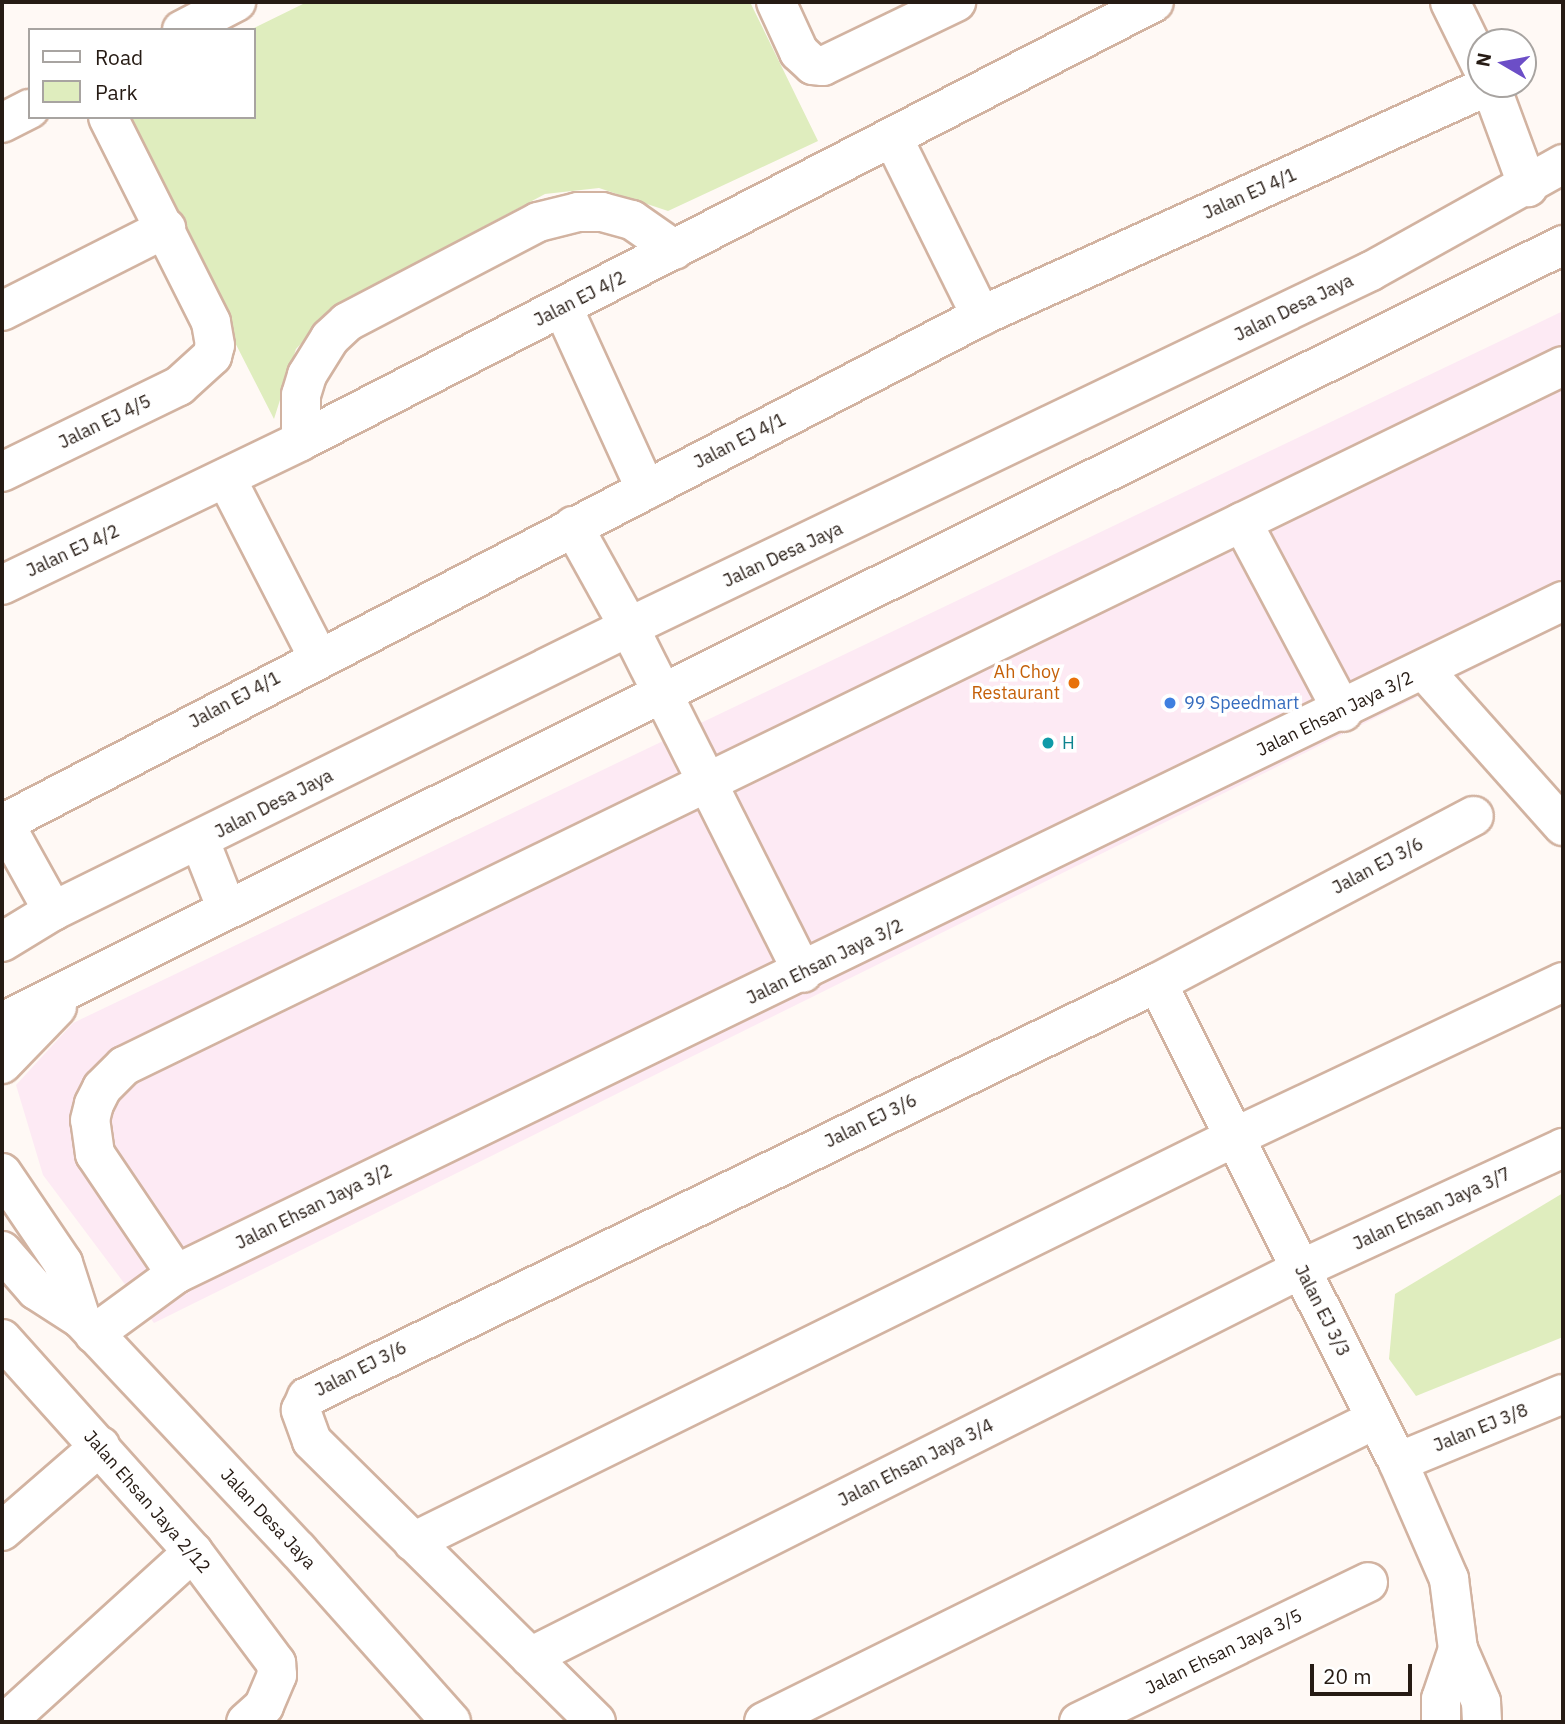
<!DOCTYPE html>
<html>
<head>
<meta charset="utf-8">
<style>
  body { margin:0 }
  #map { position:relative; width:1565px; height:1724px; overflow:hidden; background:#fff9f5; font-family:"IBM Plex Sans",sans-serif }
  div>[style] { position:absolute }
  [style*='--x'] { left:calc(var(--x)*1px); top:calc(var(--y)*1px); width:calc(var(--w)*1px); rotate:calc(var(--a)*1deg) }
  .commercial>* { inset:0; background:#fdeaf4 }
  .green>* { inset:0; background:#dfedbe }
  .roads { filter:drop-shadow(2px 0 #d2b3a1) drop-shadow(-2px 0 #d2b3a1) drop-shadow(0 2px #d2b3a1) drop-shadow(0 -2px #d2b3a1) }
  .minor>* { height:38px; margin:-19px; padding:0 19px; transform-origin:19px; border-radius:19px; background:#fff }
  .major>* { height:38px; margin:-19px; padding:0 19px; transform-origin:19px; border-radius:19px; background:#fff }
  .dots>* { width:19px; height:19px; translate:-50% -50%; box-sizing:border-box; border:4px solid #fff; border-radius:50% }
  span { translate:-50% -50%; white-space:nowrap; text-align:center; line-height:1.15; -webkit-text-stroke:7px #fff; paint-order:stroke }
  .street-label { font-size:18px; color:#261b14 }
  .food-label { font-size:18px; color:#c56008 }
  .right { translate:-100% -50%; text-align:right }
  .shop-label { font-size:18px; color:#366cbe }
  .left { translate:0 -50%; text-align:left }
  .culture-label { font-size:18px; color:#0d838f }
  .frame { position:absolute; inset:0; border:4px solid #261b14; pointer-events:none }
  .legend { position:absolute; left:28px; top:28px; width:228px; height:91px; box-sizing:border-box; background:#fff; border:2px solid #a8a4a1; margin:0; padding:9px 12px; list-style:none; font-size:21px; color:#261b14 }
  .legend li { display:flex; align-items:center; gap:14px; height:35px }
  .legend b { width:35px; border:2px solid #a8a4a1 }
  .north { position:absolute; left:1467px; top:28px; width:70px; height:70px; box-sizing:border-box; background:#fff; border:2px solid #a8a4a1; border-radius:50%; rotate:280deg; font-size:19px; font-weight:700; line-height:28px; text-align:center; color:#261b14 }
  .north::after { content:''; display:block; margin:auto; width:24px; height:32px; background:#6c4ec7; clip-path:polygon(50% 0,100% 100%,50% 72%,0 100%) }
  .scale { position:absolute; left:1310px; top:1664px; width:102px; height:32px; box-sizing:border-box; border:4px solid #261b14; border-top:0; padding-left:9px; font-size:21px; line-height:24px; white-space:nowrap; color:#261b14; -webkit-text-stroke:5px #fff; paint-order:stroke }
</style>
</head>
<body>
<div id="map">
  <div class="commercial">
    <i style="clip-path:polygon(1563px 311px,1563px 625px,154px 1323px,43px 1175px,16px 1085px,73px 1023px)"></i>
  </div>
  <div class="green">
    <i style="clip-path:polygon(307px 2px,750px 2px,818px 141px,668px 211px,599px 188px,545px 194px,338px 304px,296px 349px,274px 419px,120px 117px,254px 117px,254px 30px,250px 30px)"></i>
    <i style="clip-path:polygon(1563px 1193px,1563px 1337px,1416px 1396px,1389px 1359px,1395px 1294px)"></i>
  </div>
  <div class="roads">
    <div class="minor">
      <i style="--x:776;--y:2;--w:55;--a:65.3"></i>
      <i style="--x:799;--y:52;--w:19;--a:43"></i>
      <i style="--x:813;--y:65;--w:10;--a:6"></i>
      <i style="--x:823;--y:66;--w:148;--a:-25.7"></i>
      <i style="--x:1450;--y:2;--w:70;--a:63.8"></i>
      <i style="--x:182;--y:30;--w:61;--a:-27.4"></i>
      <i style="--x:1490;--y:84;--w:110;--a:69.7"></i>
      <i style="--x:2;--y:123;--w:31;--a:-27"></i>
      <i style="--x:893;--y:138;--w:199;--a:63.7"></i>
      <i style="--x:563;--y:308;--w:200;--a:65.5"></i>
      <i style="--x:2;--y:311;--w:184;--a:-26.8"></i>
      <i style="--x:301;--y:441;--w:46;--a:-90"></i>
      <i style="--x:301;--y:395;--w:21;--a:-73"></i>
      <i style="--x:307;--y:375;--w:44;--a:-58.1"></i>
      <i style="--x:330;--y:338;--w:23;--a:-43"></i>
      <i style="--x:347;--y:322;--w:216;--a:-27.6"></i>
      <i style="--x:538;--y:222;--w:41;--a:-14"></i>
      <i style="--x:578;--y:212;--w:24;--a:0"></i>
      <i style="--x:602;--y:212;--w:31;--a:15"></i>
      <i style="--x:632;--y:220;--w:52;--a:34.9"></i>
      <i style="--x:2;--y:472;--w:197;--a:-25.9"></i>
      <i style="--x:179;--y:386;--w:45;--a:-42.3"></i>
      <i style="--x:212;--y:356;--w:11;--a:-75"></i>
      <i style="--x:215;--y:345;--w:23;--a:-100"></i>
      <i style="--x:211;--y:322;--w:229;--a:-116.7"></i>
      <i style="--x:226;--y:478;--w:201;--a:62.8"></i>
      <i style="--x:1242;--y:522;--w:215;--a:62"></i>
      <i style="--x:573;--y:526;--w:115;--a:61"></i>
      <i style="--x:629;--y:627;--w:387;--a:63.3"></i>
      <i style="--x:2;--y:585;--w:332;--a:-25.7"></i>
      <i style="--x:301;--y:441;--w:959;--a:-27.23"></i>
      <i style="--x:1424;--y:670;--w:209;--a:48.3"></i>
      <i style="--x:4;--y:823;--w:101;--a:60.9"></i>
      <i style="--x:2;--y:824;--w:1103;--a:-27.42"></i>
      <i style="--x:981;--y:316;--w:559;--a:-24.41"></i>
      <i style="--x:1157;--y:983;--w:536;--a:63.29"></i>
      <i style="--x:1398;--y:1462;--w:128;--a:66.4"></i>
      <i style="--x:1449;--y:1579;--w:71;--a:82.7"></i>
      <i style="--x:1458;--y:1649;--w:58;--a:66.5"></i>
      <i style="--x:1481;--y:1702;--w:20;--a:87"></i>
      <i style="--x:2;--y:1173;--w:109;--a:55.9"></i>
      <i style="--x:63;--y:1263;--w:59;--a:72.2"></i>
      <i style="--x:2;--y:1251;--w:52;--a:48.9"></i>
      <i style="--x:36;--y:1290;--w:54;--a:32.8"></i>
      <i style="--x:81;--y:1319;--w:317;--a:46.8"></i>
      <i style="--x:298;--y:1550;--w:230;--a:48.3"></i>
      <i style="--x:176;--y:1274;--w:145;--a:-124"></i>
      <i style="--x:95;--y:1154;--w:34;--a:-98"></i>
      <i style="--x:90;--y:1120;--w:16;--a:-76"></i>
      <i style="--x:94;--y:1104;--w:18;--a:-63"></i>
      <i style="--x:102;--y:1088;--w:31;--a:-45"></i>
      <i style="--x:124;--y:1066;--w:1600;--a:-25.94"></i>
      <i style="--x:94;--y:1334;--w:102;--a:-36.2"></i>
      <i style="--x:176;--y:1274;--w:1542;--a:-25.88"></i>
      <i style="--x:2;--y:1339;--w:286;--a:48.1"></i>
      <i style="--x:193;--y:1552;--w:139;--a:53.2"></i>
      <i style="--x:276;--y:1663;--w:12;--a:85"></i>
      <i style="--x:277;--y:1675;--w:34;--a:113"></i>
      <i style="--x:264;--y:1706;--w:24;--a:138"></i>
      <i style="--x:1398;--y:1462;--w:178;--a:-22.4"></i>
      <i style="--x:2;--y:1531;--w:130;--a:-40.9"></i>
      <i style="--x:413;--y:1542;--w:916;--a:-26.23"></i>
      <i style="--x:1235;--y:1137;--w:363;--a:-25.3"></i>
      <i style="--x:530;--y:1657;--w:863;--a:-26.71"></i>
      <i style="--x:1301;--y:1269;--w:289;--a:-24.8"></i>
      <i style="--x:6;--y:1722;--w:253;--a:-42.3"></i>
      <i style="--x:596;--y:1722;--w:400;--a:-135.3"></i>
      <i style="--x:312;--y:1441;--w:33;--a:-110"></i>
      <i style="--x:301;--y:1410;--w:14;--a:-65"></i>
      <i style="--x:307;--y:1397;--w:945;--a:-25.97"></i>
      <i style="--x:1157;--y:983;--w:358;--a:-27.8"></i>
      <i style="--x:764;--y:1722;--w:683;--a:-26.34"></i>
      <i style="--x:1079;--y:1722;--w:321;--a:-25.8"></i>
      <i style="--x:1441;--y:1722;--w:23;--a:-90"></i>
      <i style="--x:1441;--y:1699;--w:53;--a:-71.2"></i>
    </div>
    <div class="major">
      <i style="--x:200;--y:841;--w:71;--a:68.5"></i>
      <i style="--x:2;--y:942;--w:60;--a:-31.3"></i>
      <i style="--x:53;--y:911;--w:642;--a:-26.25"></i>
      <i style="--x:629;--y:627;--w:823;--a:-25.63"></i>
      <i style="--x:1371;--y:271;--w:220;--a:-29.1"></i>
      <i style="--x:2;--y:1022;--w:1744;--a:-26.46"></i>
      <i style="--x:2;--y:1064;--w:79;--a:-46"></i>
    </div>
  </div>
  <div class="dots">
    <i style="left:1074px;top:683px;background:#e8710a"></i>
    <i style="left:1170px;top:703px;background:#3f7fe0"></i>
    <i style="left:1048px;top:743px;background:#0f9aa8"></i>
  </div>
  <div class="street-label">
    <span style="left:1250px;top:194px;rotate:-24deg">Jalan EJ 4/1</span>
    <span style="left:580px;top:299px;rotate:-27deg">Jalan EJ 4/2</span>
    <span style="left:1294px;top:308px;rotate:-26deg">Jalan Desa Jaya</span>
    <span style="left:105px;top:422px;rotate:-26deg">Jalan EJ 4/5</span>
    <span style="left:740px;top:441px;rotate:-27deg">Jalan EJ 4/1</span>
    <span style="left:73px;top:551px;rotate:-25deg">Jalan EJ 4/2</span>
    <span style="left:783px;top:555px;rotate:-25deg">Jalan Desa Jaya</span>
    <span style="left:235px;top:700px;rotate:-28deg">Jalan EJ 4/1</span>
    <span style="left:1335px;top:714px;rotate:-26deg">Jalan Ehsan Jaya 3/2</span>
    <span style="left:274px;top:804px;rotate:-27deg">Jalan Desa Jaya</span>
    <span style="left:1378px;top:866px;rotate:-28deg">Jalan EJ 3/6</span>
    <span style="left:825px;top:962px;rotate:-26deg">Jalan Ehsan Jaya 3/2</span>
    <span style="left:871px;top:1121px;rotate:-26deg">Jalan EJ 3/6</span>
    <span style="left:314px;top:1207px;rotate:-26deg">Jalan Ehsan Jaya 3/2</span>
    <span style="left:1432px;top:1209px;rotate:-25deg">Jalan Ehsan Jaya 3/7</span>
    <span style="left:1322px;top:1311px;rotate:63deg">Jalan EJ 3/3</span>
    <span style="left:361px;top:1369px;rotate:-27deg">Jalan EJ 3/6</span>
    <span style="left:1481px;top:1428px;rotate:-22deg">Jalan EJ 3/8</span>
    <span style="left:916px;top:1463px;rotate:-27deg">Jalan Ehsan Jaya 3/4</span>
    <span style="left:147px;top:1502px;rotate:49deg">Jalan Ehsan Jaya 2/12</span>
    <span style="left:268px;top:1519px;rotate:47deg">Jalan Desa Jaya</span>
    <span style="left:1224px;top:1652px;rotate:-26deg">Jalan Ehsan Jaya 3/5</span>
  </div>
  <div class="food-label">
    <span class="right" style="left:1060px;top:683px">Ah Choy<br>Restaurant</span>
  </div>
  <div class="shop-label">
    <span class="left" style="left:1184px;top:703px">99 Speedmart</span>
  </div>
  <div class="culture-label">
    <span class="left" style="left:1062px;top:743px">H</span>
  </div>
  <div class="frame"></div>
  <ul class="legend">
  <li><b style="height:9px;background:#fff"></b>Road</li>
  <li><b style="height:19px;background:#dfedbe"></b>Park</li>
  </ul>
  <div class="north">N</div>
  <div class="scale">20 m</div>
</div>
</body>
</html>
